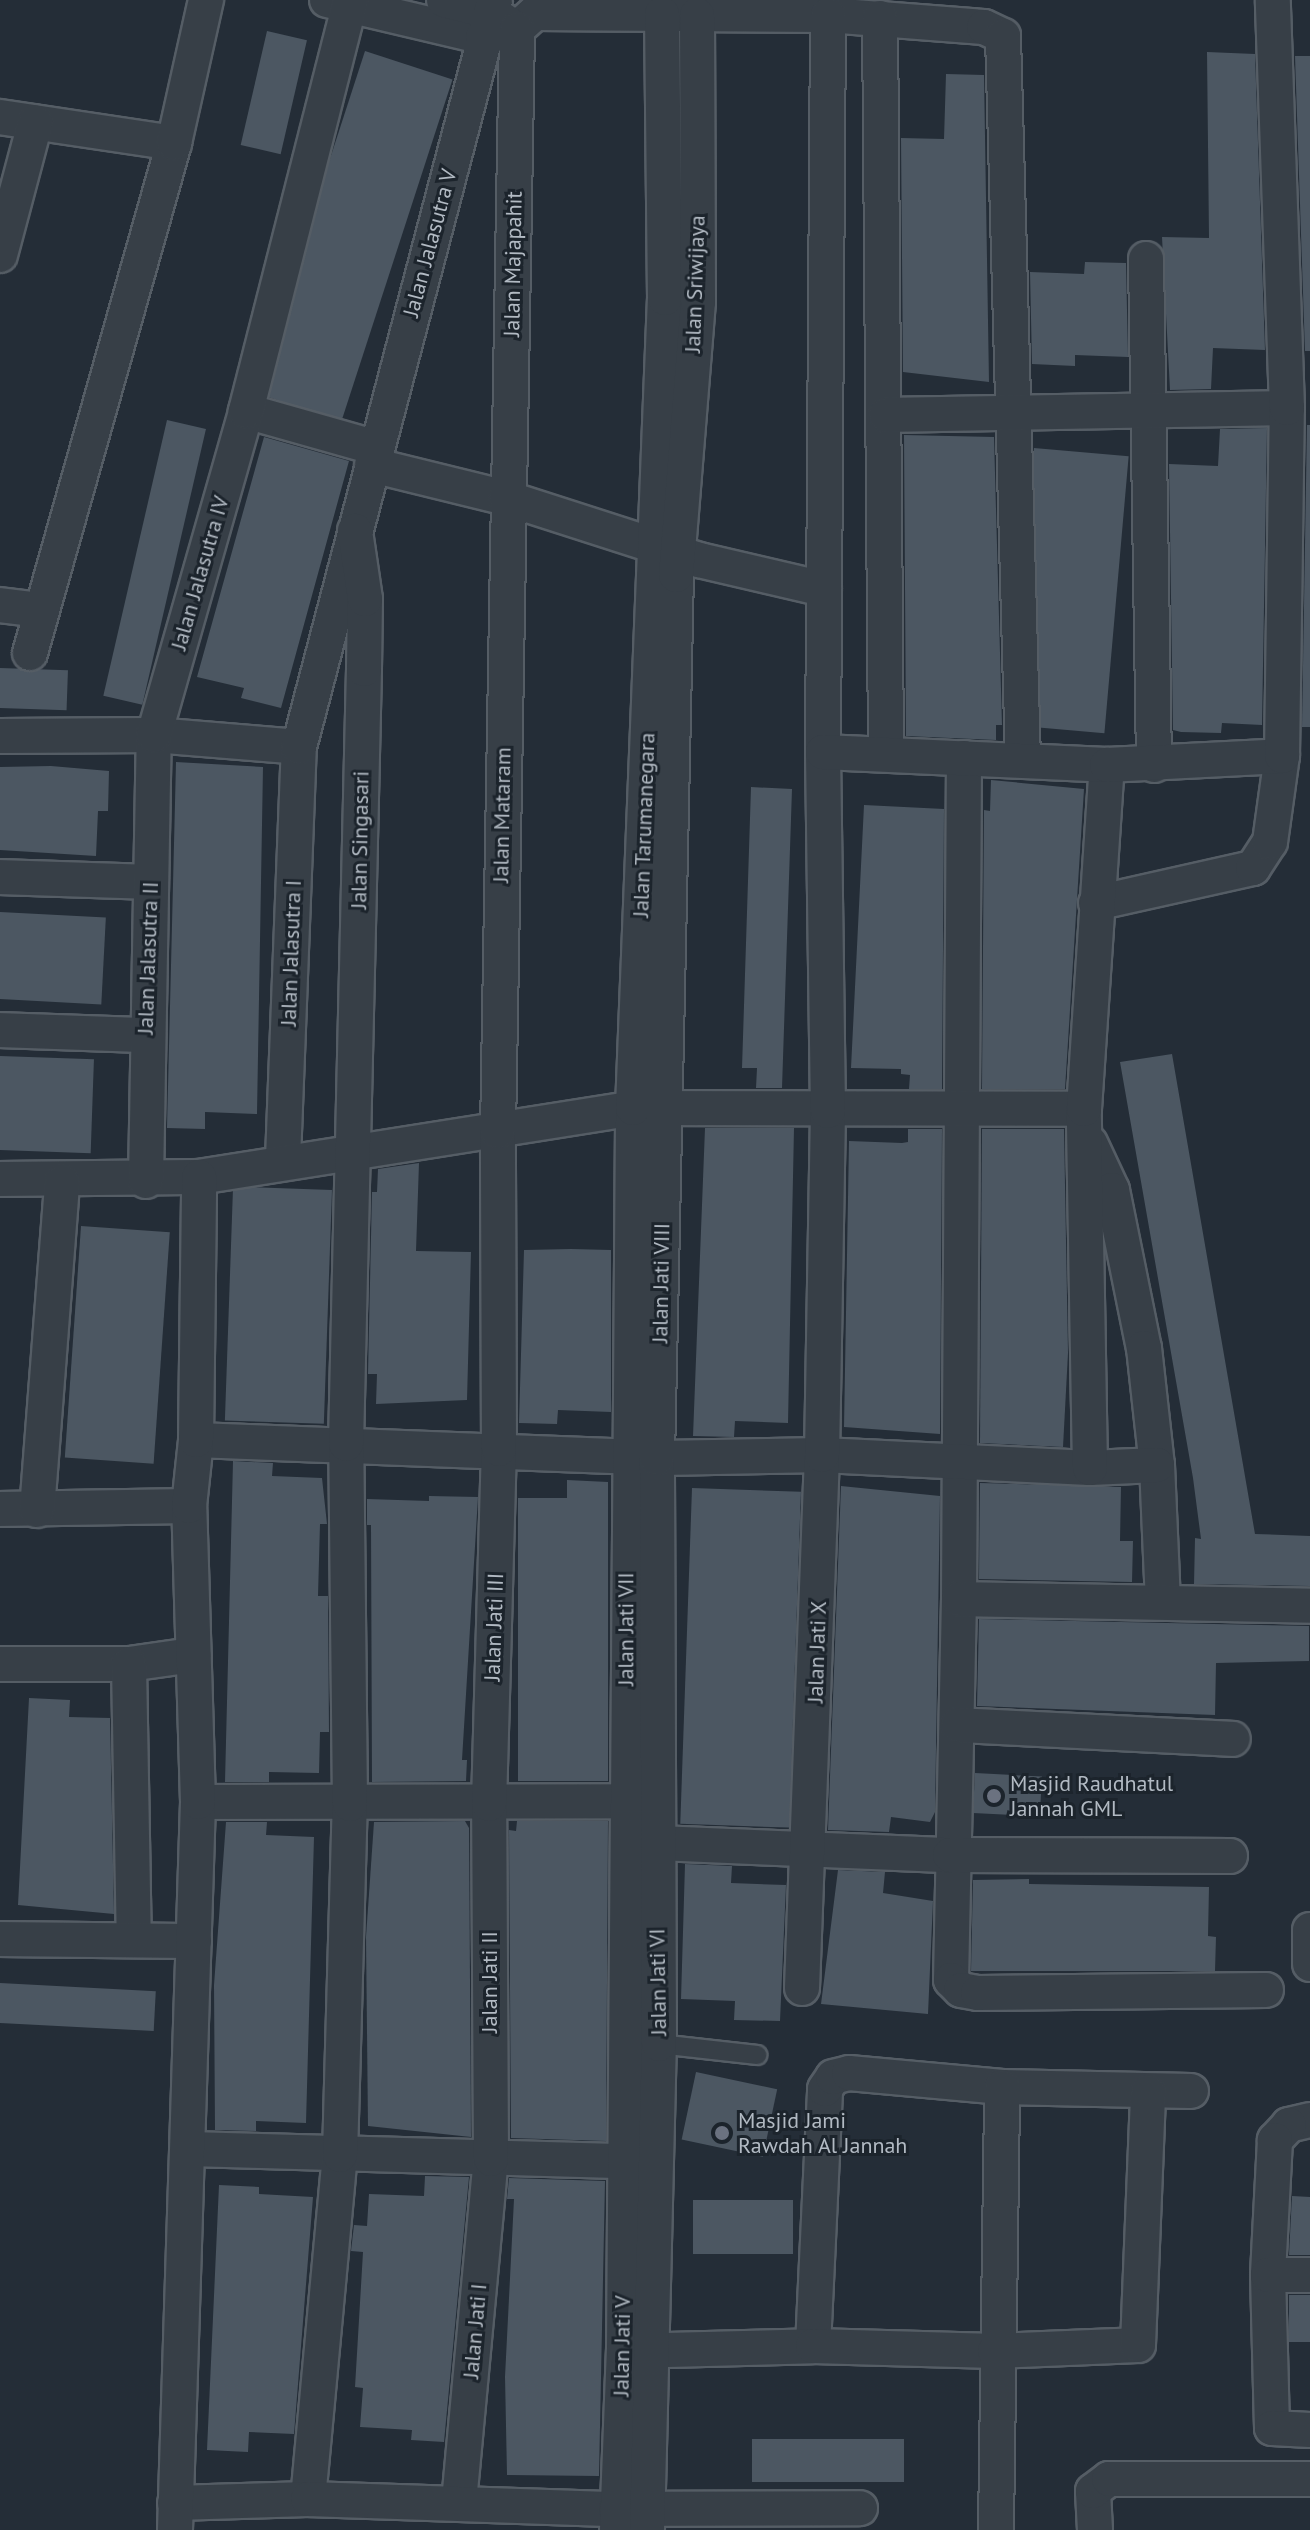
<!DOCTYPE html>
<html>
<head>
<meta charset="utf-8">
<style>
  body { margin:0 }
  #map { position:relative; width:1310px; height:2530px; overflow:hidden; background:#242d37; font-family:"PT Sans",sans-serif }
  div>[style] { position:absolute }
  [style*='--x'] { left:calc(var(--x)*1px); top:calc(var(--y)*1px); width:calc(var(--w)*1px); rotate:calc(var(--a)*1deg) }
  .building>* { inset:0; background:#4c5762; transform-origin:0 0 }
  .roads { filter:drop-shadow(2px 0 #555d65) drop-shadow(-2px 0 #555d65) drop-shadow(0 2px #555d65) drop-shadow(0 -2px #555d65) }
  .lane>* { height:18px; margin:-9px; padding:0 9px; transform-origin:9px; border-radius:9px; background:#373f47 }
  .street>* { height:34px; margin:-17px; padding:0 17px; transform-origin:17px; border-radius:17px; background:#373f47 }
  .dots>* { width:22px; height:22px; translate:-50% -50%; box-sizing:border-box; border:4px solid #1c242c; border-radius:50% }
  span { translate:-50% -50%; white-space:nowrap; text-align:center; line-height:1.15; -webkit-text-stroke:6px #1c242c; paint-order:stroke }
  .street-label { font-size:22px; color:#b2bac3 }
  .poi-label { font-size:22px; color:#b2bac3 }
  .left { translate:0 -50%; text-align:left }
</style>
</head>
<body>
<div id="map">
  <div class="building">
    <i style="left:267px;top:31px;width:41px;height:117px;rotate:13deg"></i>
    <i style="left:365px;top:51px;width:92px;height:359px;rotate:18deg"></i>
    <i style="clip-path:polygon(1207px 52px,1255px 54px,1265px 350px,1213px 348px,1211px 389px,1170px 390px,1162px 237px,1209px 238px)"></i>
    <i style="clip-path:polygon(1295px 56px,1310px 56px,1310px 351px,1305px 351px)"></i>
    <i style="clip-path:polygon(946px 74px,984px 75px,989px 382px,903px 372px,901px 138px,944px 139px)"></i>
    <i style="clip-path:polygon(1085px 262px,1126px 263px,1128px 357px,1075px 355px,1075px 366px,1032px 364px,1030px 272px,1084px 274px)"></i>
    <i style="left:167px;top:420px;width:40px;height:283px;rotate:13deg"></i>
    <i style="clip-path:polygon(1307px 425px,1310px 425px,1310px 727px,1302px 727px)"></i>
    <i style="clip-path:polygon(1267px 428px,1262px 725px,1222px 723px,1221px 733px,1181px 732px,1173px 730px,1169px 464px,1218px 466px,1220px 429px)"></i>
    <i style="clip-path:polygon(904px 435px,994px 437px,1002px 725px,996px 725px,996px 740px,906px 736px)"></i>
    <i style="clip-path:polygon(264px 437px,349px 461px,281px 708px,241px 698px,244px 688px,197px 677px)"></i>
    <i style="left:1034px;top:448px;width:95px;height:278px;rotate:5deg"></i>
    <i style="left:0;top:668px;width:68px;height:40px;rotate:2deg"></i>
    <i style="clip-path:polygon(176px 762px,263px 767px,257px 1114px,205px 1112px,205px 1129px,167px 1128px)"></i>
    <i style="clip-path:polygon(51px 766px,109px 771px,108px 811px,98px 811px,96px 856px,0 850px,0 767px)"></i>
    <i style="clip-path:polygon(991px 780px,1084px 789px,1065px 1089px,982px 1089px,984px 810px,990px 811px)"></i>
    <i style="clip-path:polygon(751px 787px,792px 789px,782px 1088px,756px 1088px,757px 1068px,742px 1068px)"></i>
    <i style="clip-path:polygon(864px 805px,944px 809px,942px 1089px,909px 1089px,910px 1075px,901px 1074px,901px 1069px,851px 1068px)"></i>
    <i style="left:0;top:912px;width:106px;height:87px;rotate:3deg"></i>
    <i style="clip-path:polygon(1172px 1054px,1255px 1534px,1310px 1536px,1310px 1586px,1194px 1584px,1195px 1538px,1201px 1539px,1193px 1478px,1120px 1062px)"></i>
    <i style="left:0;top:1056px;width:94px;height:94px;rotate:2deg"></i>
    <i style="clip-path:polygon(705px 1128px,794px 1128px,788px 1423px,735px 1421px,734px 1437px,693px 1436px)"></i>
    <i style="clip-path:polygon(908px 1129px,942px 1129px,940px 1434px,844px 1427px,849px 1141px,902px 1143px,908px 1142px)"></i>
    <i style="clip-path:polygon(982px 1129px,1064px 1129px,1068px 1353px,1063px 1447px,980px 1443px)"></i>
    <i style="clip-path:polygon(419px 1163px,416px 1251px,471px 1252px,467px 1400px,376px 1404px,377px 1374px,368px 1374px,372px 1192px,377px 1192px,378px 1169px)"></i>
    <i style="left:332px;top:1190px;width:234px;height:99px;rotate:92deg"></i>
    <i style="left:81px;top:1226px;width:89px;height:232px;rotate:4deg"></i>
    <i style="clip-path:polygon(571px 1249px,611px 1250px,611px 1412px,558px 1410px,557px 1424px,519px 1423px,524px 1250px)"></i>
    <i style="clip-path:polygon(233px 1461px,273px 1463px,272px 1476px,322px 1478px,327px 1524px,320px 1524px,318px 1596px,328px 1596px,329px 1732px,320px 1732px,319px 1773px,269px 1772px,269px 1782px,225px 1782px)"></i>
    <i style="clip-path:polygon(567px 1480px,608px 1482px,608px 1781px,518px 1781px,518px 1498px,567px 1498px)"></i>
    <i style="clip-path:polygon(980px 1483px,1121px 1487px,1120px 1541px,1133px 1541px,1132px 1582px,979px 1579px)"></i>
    <i style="clip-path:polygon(841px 1486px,940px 1496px,935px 1812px,930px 1822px,891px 1817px,889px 1832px,828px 1830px)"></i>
    <i style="left:692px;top:1488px;width:109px;height:336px;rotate:2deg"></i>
    <i style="clip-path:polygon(429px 1496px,478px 1497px,462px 1760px,467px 1760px,466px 1781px,372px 1782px,371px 1525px,367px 1525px,367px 1499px,429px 1501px)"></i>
    <i style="clip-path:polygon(979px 1619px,1309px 1626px,1309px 1661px,1216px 1663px,1215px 1715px,977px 1706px)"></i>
    <i style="clip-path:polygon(29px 1698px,70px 1700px,69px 1717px,110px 1718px,114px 1914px,18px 1905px)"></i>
    <i style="left:975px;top:1773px;width:67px;height:40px;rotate:3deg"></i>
    <i style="clip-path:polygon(465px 1821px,469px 1828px,471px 2137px,368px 2126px,366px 1937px,374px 1822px)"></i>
    <i style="clip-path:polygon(517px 1821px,608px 1821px,606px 2141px,511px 2138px,509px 1830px,516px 1831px)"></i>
    <i style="clip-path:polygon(226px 1822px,267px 1822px,266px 1835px,314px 1837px,306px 2123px,256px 2121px,256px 2131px,215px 2130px,214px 1985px)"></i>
    <i style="clip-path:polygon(685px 1864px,732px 1866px,731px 1883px,786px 1885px,780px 2021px,734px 2020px,735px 2001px,681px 1999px)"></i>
    <i style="clip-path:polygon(838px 1870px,885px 1872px,883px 1893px,933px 1901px,928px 2014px,821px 2004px)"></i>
    <i style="clip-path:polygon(1029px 1879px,1029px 1884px,1209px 1887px,1208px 1936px,1216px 1937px,1215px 1971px,971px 1971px,973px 1880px)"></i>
    <i style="left:0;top:1983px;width:156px;height:40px;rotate:3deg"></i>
    <i style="left:696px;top:2072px;width:83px;height:69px;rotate:12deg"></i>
    <i style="clip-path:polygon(425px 2176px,469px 2177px,444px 2442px,411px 2440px,412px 2430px,360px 2427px,363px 2388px,355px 2387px,363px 2252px,351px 2251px,354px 2225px,367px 2226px,369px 2194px,424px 2196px)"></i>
    <i style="clip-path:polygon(509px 2178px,605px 2181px,599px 2476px,507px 2475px,505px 2377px,514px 2199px,507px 2199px)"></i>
    <i style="clip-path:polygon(219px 2185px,259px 2187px,259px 2194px,313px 2197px,294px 2434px,249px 2432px,248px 2452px,207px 2450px)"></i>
    <i style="clip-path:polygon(1292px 2196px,1310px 2197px,1310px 2255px,1289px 2255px)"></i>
    <i style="left:693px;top:2200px;width:100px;height:54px"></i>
    <i style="left:1289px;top:2295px;width:21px;height:47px"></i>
    <i style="left:904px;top:2439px;width:43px;height:152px;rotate:90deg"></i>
  </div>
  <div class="roads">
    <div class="lane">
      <i style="--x:659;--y:2044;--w:99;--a:6.4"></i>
    </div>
    <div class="street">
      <i style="--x:327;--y:0;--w:160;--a:13.3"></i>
      <i style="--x:483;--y:37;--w:35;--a:-13"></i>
      <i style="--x:517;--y:29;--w:24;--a:-42"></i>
      <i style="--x:535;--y:13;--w:293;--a:0.4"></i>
      <i style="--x:828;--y:15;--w:156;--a:4.4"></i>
      <i style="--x:984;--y:27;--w:21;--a:25"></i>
      <i style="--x:1003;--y:36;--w:723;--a:88.42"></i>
      <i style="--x:444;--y:0;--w:49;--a:14.3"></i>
      <i style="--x:491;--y:12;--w:23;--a:34"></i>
      <i style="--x:880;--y:18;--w:736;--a:89.53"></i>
      <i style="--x:0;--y:117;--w:176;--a:8.5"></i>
      <i style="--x:0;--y:255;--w:137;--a:-75.1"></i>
      <i style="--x:1146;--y:259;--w:506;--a:89.09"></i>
      <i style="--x:246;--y:411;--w:136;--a:15.8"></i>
      <i style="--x:886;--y:415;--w:401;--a:-1"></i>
      <i style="--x:372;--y:465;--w:138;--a:13.8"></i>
      <i style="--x:506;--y:498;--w:203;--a:17.8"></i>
      <i style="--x:699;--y:560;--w:128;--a:13.1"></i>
      <i style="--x:0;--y:605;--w:41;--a:7"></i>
      <i style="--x:30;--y:653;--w:530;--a:-74.23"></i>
      <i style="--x:174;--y:143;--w:147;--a:-77.4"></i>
      <i style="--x:0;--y:736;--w:154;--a:-0.4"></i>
      <i style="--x:154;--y:735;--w:145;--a:4.7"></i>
      <i style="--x:823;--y:752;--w:737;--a:-89.61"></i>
      <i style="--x:964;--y:758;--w:841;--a:90.34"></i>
      <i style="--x:959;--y:1599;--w:381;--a:91.2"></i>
      <i style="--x:951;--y:1980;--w:14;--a:45"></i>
      <i style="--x:961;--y:1990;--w:17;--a:10"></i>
      <i style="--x:978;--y:1993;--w:288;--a:-0.6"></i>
      <i style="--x:0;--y:877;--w:151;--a:1.9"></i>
      <i style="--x:1096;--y:903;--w:161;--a:-12.6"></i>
      <i style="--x:1253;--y:868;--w:31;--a:-57"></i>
      <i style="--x:1270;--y:842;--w:87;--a:-82.1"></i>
      <i style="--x:0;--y:1030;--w:146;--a:2"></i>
      <i style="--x:1090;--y:1143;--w:52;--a:64.9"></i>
      <i style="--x:1112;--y:1190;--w:161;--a:78.6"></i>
      <i style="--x:1144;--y:1348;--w:118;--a:83.7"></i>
      <i style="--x:1157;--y:1465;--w:136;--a:87.5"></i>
      <i style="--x:283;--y:1159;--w:412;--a:-87.8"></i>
      <i style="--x:299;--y:747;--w:772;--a:-75.3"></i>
      <i style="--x:0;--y:1179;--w:199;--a:-0.6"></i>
      <i style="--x:199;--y:1177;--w:439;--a:-9"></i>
      <i style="--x:633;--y:1108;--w:451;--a:0.1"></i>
      <i style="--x:146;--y:1181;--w:446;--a:-89"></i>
      <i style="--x:154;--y:735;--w:337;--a:-74.1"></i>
      <i style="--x:246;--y:411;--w:424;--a:-75.7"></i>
      <i style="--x:196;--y:1440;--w:461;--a:2.2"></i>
      <i style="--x:657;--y:1458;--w:165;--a:-1"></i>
      <i style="--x:822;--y:1455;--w:268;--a:2.8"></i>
      <i style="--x:1090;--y:1468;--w:67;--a:-2.6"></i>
      <i style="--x:1090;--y:1468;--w:359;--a:-91"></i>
      <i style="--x:1084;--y:1109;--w:345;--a:-86.2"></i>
      <i style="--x:0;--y:1509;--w:189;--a:-0.9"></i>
      <i style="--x:37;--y:1510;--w:329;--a:-85.6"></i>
      <i style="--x:959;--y:1599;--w:351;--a:1.1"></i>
      <i style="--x:0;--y:1664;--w:129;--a:0"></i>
      <i style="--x:129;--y:1664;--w:65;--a:-8"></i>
      <i style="--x:129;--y:1664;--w:274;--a:89"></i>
      <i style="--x:958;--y:1725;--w:275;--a:2.9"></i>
      <i style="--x:198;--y:1802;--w:447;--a:-0.1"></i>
      <i style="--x:634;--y:1842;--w:316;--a:2.4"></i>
      <i style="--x:950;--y:1855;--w:280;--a:0.2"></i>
      <i style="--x:1310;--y:1930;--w:34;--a:90"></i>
      <i style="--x:0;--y:1939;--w:194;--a:0.6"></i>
      <i style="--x:802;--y:1988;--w:533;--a:-87.85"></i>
      <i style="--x:822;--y:1455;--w:344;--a:-89"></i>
      <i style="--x:828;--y:1111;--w:359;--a:-90.8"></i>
      <i style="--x:823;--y:752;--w:284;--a:2.6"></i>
      <i style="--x:1107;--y:765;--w:175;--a:-2.9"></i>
      <i style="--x:1282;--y:756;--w:348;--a:-89.2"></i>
      <i style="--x:1287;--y:408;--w:408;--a:-92"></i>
      <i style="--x:1310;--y:2120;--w:22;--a:167"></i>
      <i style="--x:1289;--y:2125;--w:21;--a:133"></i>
      <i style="--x:1275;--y:2140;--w:135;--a:93"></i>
      <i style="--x:1268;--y:2275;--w:153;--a:88.5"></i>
      <i style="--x:1272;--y:2428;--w:38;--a:3"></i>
      <i style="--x:189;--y:2149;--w:455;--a:1.6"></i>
      <i style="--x:1268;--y:2275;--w:42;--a:0"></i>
      <i style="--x:813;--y:2346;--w:257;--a:-87.3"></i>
      <i style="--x:825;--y:2089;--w:14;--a:-56"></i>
      <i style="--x:833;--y:2077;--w:16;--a:-14"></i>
      <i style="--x:849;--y:2073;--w:154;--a:5.2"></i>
      <i style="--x:1002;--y:2087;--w:189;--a:1.2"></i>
      <i style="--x:628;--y:2351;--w:185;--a:-1.5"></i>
      <i style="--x:813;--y:2346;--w:182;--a:1.6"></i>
      <i style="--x:995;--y:2351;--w:143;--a:-2.4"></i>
      <i style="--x:1138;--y:2345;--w:253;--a:-87.7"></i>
      <i style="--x:308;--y:2499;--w:345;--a:-84.7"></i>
      <i style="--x:340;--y:2155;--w:351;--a:-88.4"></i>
      <i style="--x:350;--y:1804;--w:360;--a:-90.6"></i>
      <i style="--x:346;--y:1444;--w:775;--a:-88.67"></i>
      <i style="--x:364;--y:669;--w:70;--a:-89.2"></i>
      <i style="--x:365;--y:599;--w:69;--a:-98.4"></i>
      <i style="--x:459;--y:2502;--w:344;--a:-84.7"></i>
      <i style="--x:491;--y:2159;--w:355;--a:-90.3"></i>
      <i style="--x:489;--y:1804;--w:355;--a:-88.4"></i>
      <i style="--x:499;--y:1449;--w:318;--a:-90.2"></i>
      <i style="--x:498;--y:1131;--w:1102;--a:-89.01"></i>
      <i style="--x:175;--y:2503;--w:133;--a:-1.7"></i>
      <i style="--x:308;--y:2499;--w:308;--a:1.9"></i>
      <i style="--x:616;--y:2509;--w:244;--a:-0.2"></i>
      <i style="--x:175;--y:2530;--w:728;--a:-88.19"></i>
      <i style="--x:198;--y:1802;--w:296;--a:-91.7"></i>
      <i style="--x:189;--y:1506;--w:66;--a:-83.9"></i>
      <i style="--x:196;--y:1440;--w:263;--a:-89.3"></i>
      <i style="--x:617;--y:2530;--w:180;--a:-87.8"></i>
      <i style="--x:624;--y:2350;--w:1242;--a:-89.58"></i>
      <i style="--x:633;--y:1108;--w:811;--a:-87.74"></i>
      <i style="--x:665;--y:298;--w:284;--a:-90.6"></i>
      <i style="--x:647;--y:2530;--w:486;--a:-88.6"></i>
      <i style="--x:659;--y:2044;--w:586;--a:-90.2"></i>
      <i style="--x:657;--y:1458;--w:883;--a:-88.77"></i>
      <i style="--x:676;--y:575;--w:274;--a:-85.4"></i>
      <i style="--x:698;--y:302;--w:287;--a:-90.2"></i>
      <i style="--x:996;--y:2530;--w:443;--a:-89.2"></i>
      <i style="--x:1095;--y:2530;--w:39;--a:-93"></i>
      <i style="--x:1093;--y:2491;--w:20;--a:-37"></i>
      <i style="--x:1109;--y:2479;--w:201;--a:0"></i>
    </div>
  </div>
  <div class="dots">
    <i style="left:994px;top:1796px;background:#6b7280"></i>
    <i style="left:722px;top:2133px;background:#6b7280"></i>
  </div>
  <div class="street-label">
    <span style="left:430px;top:243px;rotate:-75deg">Jalan Jalasutra V</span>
    <span style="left:513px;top:264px;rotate:-89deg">Jalan Majapahit</span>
    <span style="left:695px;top:284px;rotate:-88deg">Jalan Sriwijaya</span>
    <span style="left:200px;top:573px;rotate:-74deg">Jalan Jalasutra IV</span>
    <span style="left:502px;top:815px;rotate:-89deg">Jalan Mataram</span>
    <span style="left:644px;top:825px;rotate:-88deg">Jalan Tarumanegara</span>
    <span style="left:360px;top:840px;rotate:-89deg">Jalan Singasari</span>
    <span style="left:291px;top:953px;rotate:-88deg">Jalan Jalasutra I</span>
    <span style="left:148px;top:958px;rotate:-88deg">Jalan Jalasutra II</span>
    <span style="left:661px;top:1283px;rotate:-89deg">Jalan Jati VIII</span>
    <span style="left:494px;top:1627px;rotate:-88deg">Jalan Jati III</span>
    <span style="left:626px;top:1629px;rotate:-90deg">Jalan Jati VII</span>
    <span style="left:817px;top:1652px;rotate:-88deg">Jalan Jati X</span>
    <span style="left:490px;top:1982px;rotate:-90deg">Jalan Jati II</span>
    <span style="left:658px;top:1982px;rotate:-91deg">Jalan Jati VI</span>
    <span style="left:475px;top:2331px;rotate:-85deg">Jalan Jati I</span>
    <span style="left:622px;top:2346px;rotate:-89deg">Jalan Jati V</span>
  </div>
  <div class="poi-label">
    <span class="left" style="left:1010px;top:1796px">Masjid Raudhatul<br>Jannah GML</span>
    <span class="left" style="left:738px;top:2133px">Masjid Jami<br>Rawdah Al Jannah</span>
  </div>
</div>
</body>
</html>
